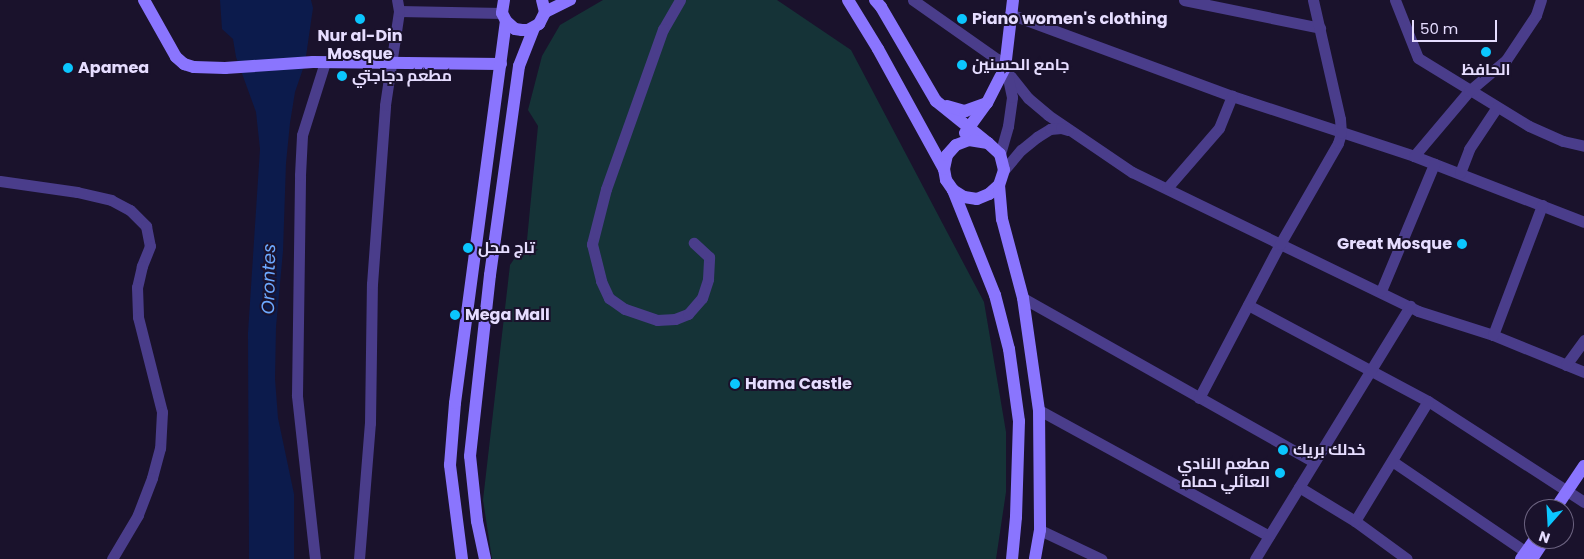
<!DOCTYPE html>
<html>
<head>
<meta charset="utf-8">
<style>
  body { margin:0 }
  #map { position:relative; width:1584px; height:559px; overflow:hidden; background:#1a122c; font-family:Poppins,Cairo,sans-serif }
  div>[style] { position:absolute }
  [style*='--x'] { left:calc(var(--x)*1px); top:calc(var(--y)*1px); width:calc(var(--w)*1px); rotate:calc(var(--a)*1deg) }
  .green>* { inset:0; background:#153337 }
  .water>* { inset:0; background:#0c1b4c }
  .street>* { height:11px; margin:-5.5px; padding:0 5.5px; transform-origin:5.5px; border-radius:5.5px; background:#4a3d8b }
  .secondary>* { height:12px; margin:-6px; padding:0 6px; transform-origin:6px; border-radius:6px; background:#8a75fe }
  .dots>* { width:14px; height:14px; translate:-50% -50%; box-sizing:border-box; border:2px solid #1a122c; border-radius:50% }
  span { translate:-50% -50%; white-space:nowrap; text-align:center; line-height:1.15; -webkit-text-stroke:4px #1a122c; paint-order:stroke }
  .poi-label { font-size:16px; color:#e6ddff; font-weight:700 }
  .left { translate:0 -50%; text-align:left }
  .right { translate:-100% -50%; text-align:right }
  .water-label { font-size:18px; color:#6ca8fe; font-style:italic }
  .north { position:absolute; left:1524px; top:499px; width:50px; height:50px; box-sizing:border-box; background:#1a122c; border:1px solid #6c6380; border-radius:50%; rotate:199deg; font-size:14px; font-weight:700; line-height:20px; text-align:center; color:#e6ddff }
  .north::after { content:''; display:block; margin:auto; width:18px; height:22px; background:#0bc6fe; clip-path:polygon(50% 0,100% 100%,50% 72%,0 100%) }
  .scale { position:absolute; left:1412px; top:20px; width:85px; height:22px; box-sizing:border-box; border:2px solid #e6ddff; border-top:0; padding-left:6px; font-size:15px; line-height:18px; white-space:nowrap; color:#e6ddff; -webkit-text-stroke:4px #1a122c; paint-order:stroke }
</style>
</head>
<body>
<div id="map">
  <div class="green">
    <i style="clip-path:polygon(603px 0,777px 0,851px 50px,984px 302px,1006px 432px,1006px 492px,996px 559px,492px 559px,483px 500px,510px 265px,527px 240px,538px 126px,528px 110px,542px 56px,560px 25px)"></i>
  </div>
  <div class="water">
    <i style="clip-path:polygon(220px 0,311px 0,313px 8px,305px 63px,295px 92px,290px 123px,286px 163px,283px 251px,276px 327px,275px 379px,278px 418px,294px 494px,294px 559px,249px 559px,248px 333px,260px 149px,256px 112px,236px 57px,233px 39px,222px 29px)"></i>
  </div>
  <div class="street">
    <i style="--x:680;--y:0;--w:34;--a:120"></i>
    <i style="--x:663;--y:29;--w:170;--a:109.6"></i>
    <i style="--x:606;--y:189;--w:57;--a:104.3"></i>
    <i style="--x:592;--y:244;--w:38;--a:76"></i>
    <i style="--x:601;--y:281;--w:19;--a:65"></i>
    <i style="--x:609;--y:298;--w:19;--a:35"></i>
    <i style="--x:625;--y:309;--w:34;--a:19"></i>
    <i style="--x:657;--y:320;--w:18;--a:-3"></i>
    <i style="--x:675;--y:319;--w:14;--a:-21"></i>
    <i style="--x:688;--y:314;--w:21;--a:-49"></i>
    <i style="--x:702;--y:298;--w:20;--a:-72"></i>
    <i style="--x:708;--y:279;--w:22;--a:-87"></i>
    <i style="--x:709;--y:257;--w:21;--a:-137"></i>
    <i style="--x:913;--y:0;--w:103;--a:35.1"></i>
    <i style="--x:997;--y:59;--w:50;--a:51.5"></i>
    <i style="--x:1028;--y:98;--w:26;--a:40"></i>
    <i style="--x:1048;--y:115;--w:102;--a:34.2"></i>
    <i style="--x:1132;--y:172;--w:318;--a:25.9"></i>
    <i style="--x:1418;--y:311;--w:79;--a:17.7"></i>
    <i style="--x:1493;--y:335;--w:98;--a:22.1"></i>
    <i style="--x:1184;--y:0;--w:139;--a:11.6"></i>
    <i style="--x:1395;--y:0;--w:62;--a:68.4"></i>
    <i style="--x:1418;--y:58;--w:130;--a:31.5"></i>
    <i style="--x:1529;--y:126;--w:37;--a:24"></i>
    <i style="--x:1563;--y:141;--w:22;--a:13"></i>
    <i style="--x:399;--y:11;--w:103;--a:1.1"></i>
    <i style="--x:1010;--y:14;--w:237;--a:20.3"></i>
    <i style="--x:1232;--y:96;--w:192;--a:18.2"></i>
    <i style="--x:1414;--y:156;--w:182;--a:21.2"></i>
    <i style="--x:1000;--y:154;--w:29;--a:-74"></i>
    <i style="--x:1008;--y:126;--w:29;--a:-82"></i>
    <i style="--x:1012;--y:97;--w:24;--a:-102"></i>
    <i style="--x:1414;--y:156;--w:85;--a:-49.8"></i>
    <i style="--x:1469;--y:91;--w:48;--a:-40"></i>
    <i style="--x:1506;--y:60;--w:54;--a:-56.3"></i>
    <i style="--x:1536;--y:15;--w:16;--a:-72"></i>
    <i style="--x:1004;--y:170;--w:26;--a:-50"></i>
    <i style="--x:1021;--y:150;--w:21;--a:-39"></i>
    <i style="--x:1037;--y:137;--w:15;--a:-32"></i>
    <i style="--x:1050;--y:129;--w:11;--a:-5"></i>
    <i style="--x:1061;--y:128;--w:7;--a:16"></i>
    <i style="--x:1460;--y:173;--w:26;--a:-69"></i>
    <i style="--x:1469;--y:149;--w:50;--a:-56.3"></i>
    <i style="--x:0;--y:181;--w:78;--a:8.1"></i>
    <i style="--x:77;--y:192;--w:35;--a:13"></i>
    <i style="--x:111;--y:200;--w:21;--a:28"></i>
    <i style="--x:130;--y:210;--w:23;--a:45"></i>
    <i style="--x:146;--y:226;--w:20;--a:79"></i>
    <i style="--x:150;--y:246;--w:22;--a:112"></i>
    <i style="--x:142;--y:266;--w:22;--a:103"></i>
    <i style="--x:137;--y:287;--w:30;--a:88"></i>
    <i style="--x:138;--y:317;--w:98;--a:75.8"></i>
    <i style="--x:162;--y:412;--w:36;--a:93"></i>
    <i style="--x:160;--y:448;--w:31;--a:105"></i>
    <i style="--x:152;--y:478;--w:40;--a:111"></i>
    <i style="--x:138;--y:515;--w:51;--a:120.6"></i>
    <i style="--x:1167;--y:188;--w:79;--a:-49.1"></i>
    <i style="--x:1219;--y:128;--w:35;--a:-68"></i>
    <i style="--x:1381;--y:291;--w:138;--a:-67.3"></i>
    <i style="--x:1023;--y:298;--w:334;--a:29.4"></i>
    <i style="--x:1248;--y:305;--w:204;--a:28.1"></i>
    <i style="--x:1428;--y:401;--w:186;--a:32.9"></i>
    <i style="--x:1493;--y:335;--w:139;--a:-69.3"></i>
    <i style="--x:1566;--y:365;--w:31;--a:-54"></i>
    <i style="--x:1199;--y:398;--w:174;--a:-62.3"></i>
    <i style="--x:1280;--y:244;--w:116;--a:-60.1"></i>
    <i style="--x:1338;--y:143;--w:10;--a:-73"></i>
    <i style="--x:1341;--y:133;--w:14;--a:-94"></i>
    <i style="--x:1340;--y:119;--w:122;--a:-102.8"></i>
    <i style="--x:1039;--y:410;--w:262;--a:28.7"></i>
    <i style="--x:1392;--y:461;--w:169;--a:34.2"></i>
    <i style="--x:1299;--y:487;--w:66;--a:31.3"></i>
    <i style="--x:1355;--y:521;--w:64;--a:36.2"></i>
    <i style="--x:1355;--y:521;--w:140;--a:-58.7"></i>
    <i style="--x:1040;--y:530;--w:68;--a:25.4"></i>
    <i style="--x:315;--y:559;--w:165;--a:-96.3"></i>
    <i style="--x:297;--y:395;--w:220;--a:-89.2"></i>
    <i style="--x:300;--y:175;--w:40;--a:-87.1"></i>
    <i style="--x:302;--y:135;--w:77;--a:-72.5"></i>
    <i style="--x:359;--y:559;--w:136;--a:-85.4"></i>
    <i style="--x:370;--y:423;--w:139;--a:-89.2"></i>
    <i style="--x:372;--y:284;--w:179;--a:-85.8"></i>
    <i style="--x:385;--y:105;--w:95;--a:-81.5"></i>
    <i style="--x:399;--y:11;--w:11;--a:-100"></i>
    <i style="--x:1255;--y:559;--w:297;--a:-58.5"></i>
  </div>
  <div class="secondary">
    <i style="--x:144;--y:0;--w:65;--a:60.7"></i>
    <i style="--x:176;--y:57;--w:11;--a:41"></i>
    <i style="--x:184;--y:64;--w:10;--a:17"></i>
    <i style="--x:194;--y:67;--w:31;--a:2"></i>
    <i style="--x:225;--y:68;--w:88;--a:-3.9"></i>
    <i style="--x:313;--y:62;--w:188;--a:0.6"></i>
    <i style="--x:504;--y:0;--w:13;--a:99"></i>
    <i style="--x:502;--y:13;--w:9;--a:63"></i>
    <i style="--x:506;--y:21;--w:12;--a:42"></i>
    <i style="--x:515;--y:29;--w:7;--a:8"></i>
    <i style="--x:522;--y:30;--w:6;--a:0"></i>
    <i style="--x:528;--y:30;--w:13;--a:-29"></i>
    <i style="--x:539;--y:24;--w:13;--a:-63"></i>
    <i style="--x:545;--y:12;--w:12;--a:-104"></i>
    <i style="--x:848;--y:0;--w:57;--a:58.5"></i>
    <i style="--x:878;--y:49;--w:137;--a:61.2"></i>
    <i style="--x:875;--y:0;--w:9;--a:49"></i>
    <i style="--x:881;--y:7;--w:109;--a:59.7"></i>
    <i style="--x:936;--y:101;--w:67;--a:38.9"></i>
    <i style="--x:988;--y:143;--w:16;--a:43"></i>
    <i style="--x:1000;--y:154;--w:16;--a:76"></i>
    <i style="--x:1004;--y:170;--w:16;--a:108"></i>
    <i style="--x:999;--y:185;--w:13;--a:138"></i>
    <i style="--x:989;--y:194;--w:13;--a:157"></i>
    <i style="--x:977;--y:199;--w:13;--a:-171"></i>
    <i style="--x:964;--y:197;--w:13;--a:-148"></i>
    <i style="--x:953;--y:190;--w:12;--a:-125"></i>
    <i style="--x:946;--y:180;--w:11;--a:-100"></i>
    <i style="--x:944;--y:169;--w:14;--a:-78"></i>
    <i style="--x:947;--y:155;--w:13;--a:-48"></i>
    <i style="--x:956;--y:145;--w:14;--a:-21"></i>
    <i style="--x:969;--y:140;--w:19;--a:9"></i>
    <i style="--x:545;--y:12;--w:28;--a:-26"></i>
    <i style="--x:947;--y:106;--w:19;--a:16"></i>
    <i style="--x:965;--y:111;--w:23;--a:-20"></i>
    <i style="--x:965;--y:133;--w:37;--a:-54"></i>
    <i style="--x:987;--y:103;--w:39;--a:-63"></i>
    <i style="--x:1005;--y:68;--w:68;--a:-83.3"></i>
    <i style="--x:999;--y:185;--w:34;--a:85"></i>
    <i style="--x:1002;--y:219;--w:82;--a:75.1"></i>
    <i style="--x:1023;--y:298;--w:113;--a:81.9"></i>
    <i style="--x:1039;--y:410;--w:120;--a:89.5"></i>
    <i style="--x:1040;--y:530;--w:29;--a:100"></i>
    <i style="--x:953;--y:190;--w:113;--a:68.2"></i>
    <i style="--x:995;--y:295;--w:56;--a:75.5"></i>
    <i style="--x:1009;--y:349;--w:73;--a:82.1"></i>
    <i style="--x:1019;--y:421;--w:96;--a:91.8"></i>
    <i style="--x:1016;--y:517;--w:42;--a:95.4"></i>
    <i style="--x:1555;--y:509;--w:52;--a:-56"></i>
    <i style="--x:462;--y:559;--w:95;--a:-97.3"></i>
    <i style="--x:450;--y:465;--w:62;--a:-85.4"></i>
    <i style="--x:455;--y:403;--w:385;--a:-82.4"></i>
    <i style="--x:485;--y:559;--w:39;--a:-102"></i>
    <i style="--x:477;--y:521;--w:65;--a:-96.1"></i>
    <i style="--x:470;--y:456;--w:182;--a:-83.7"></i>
    <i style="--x:490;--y:275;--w:211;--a:-82.1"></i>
    <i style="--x:519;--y:66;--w:41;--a:-68.5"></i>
    <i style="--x:1521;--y:559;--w:24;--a:-55"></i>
    <i style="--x:1532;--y:559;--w:24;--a:-57"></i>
  </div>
  <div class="dots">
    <i style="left:360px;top:19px;background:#0bc6fe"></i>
    <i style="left:962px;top:19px;background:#0bc6fe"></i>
    <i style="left:1486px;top:52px;background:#0bc6fe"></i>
    <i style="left:962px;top:65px;background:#0bc6fe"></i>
    <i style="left:68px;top:68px;background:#0bc6fe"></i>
    <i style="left:342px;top:76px;background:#0bc6fe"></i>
    <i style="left:1462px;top:244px;background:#0bc6fe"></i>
    <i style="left:468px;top:248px;background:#0bc6fe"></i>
    <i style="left:455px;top:315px;background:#0bc6fe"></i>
    <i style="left:735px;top:384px;background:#0bc6fe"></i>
    <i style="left:1283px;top:450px;background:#0bc6fe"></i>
    <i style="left:1280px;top:473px;background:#0bc6fe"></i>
  </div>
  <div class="poi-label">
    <span class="left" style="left:972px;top:19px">Piano women's clothing</span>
    <span style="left:360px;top:45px">Nur al-Din<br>Mosque</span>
    <span class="left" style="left:972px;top:65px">جامع الحسنين</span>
    <span class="left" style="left:78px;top:68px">Apamea</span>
    <span style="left:1486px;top:70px">الحافظ</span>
    <span class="left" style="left:352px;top:76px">مطعم دجاجتي</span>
    <span class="right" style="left:1452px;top:244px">Great Mosque</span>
    <span class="left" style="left:478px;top:248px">تاج محل</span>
    <span class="left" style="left:465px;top:315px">Mega Mall</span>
    <span class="left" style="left:745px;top:384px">Hama Castle</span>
    <span class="left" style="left:1293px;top:450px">خدلك بريك</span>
    <span class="right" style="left:1270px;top:473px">مطعم النادي<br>العائلي حماه</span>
  </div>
  <div class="water-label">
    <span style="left:269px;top:279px;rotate:-89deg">Orontes</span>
  </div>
  <div class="north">N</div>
  <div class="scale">50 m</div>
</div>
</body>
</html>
